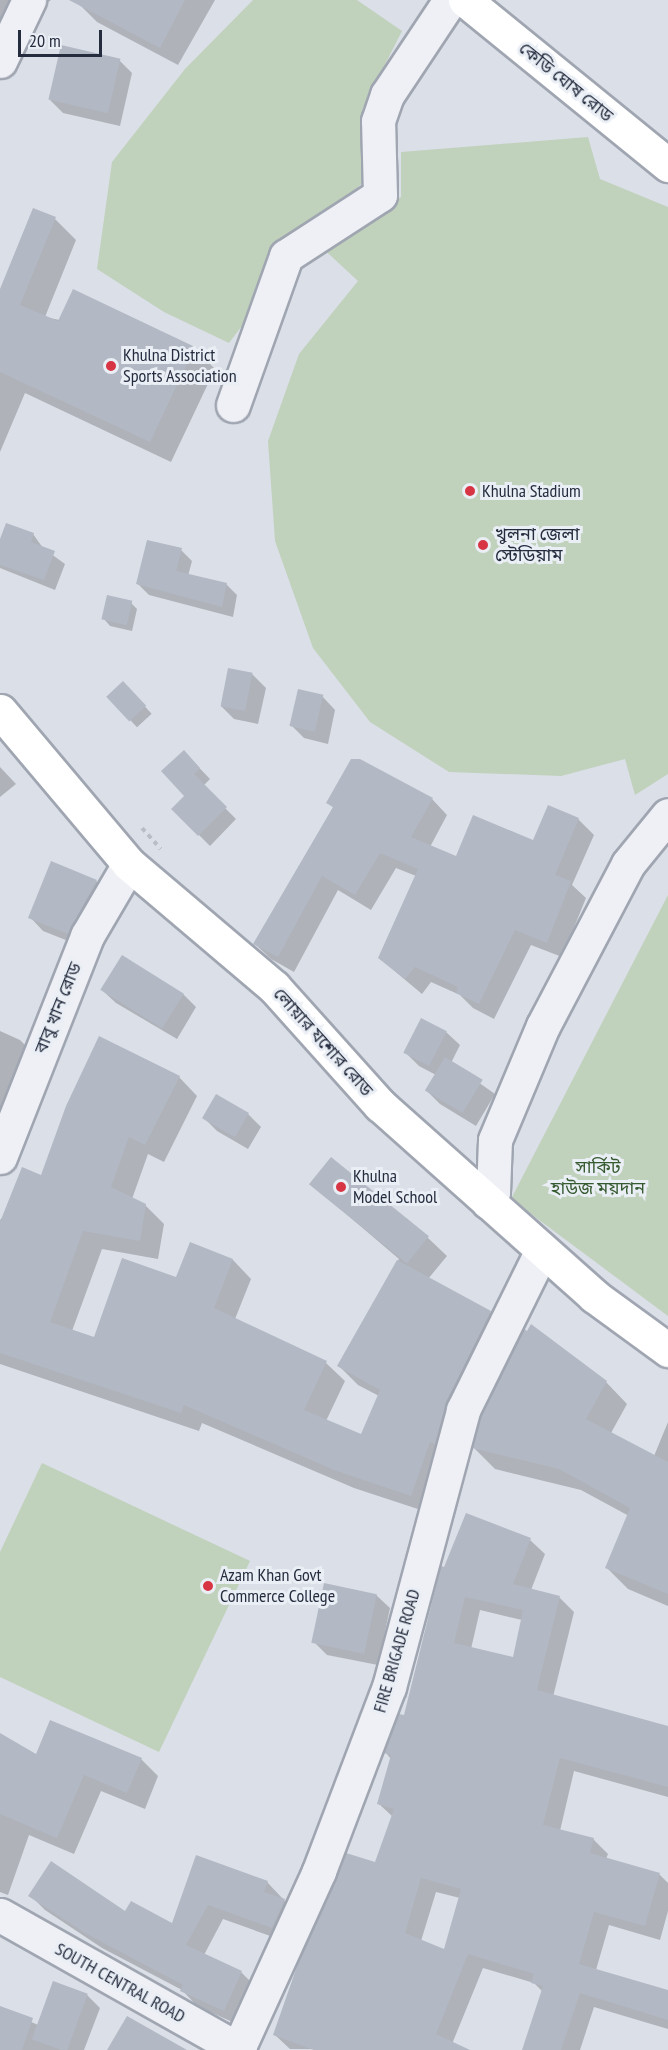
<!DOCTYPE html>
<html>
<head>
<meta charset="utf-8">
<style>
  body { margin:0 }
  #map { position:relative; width:668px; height:2050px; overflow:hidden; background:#dbdfe7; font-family:"PT Sans Narrow","Noto Sans Bengali",sans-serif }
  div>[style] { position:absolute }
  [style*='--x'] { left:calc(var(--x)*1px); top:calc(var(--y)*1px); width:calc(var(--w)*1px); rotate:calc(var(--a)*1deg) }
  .green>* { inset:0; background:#c0d1bc }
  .shadow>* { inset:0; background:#0003; transform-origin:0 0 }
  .building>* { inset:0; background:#b2b8c4; transform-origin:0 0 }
  .path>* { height:4px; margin-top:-2px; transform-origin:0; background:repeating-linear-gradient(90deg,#b9bdc5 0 4.5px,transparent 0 9px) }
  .roads { filter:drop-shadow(2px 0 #a0a6b1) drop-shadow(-2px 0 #a0a6b1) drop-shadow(0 2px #a0a6b1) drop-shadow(0 -2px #a0a6b1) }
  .minor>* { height:33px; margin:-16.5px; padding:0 16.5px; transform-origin:16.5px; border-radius:16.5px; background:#eef0f5 }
  .major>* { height:33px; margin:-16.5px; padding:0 16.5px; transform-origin:16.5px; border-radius:16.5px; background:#fff }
  .dots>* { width:16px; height:16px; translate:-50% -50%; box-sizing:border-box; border:3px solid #eaeef5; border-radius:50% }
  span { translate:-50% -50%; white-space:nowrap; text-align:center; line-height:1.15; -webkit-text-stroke:6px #eaeef5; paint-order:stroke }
  .street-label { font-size:18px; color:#242c3e }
  .poi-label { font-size:18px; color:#242c3e }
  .left { translate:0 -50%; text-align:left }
  .park-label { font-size:18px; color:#365a30 }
  .scale { position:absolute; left:18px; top:30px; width:84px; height:27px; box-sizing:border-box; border:3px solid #242c3e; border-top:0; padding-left:8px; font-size:18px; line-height:21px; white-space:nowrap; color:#242c3e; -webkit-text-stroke:4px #eaeef5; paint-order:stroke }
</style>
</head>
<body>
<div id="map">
  <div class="green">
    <i style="clip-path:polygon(253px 0,357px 0,402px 31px,362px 110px,372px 174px,320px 223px,229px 343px,164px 312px,97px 269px,112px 162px,185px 69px)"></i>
    <i style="clip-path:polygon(588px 137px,600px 179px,668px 207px,668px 774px,635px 795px,625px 759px,561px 776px,449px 772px,370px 722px,313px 648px,275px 541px,268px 441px,299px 354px,358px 281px,317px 243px,401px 197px,401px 152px)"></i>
    <i style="clip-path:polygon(668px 895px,668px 1316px,511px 1199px)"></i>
    <i style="clip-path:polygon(42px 1463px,250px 1561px,159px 1752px,0 1677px,0 1552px)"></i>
  </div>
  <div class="shadow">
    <i style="clip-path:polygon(0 0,51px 0,34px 14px,5px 77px,0 75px)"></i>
    <i style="clip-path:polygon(81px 0,215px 0,178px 65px,97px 22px,79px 4px)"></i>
    <i style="clip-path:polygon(119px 60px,132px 73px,120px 126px,63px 113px,50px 100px)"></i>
    <i style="clip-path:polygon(34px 210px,55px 219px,76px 240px,45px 317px,194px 348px,215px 369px,171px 462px,25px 393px,0 452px,0 292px)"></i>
    <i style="clip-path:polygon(33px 534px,43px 548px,65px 564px,55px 590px,0 568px,0 543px)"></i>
    <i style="clip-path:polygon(181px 550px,192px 561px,188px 576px,226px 584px,237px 595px,233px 617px,149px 595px,137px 583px)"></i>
    <i style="clip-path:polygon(131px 603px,137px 609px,132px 631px,110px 626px,104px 619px)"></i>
    <i style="clip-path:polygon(252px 674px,266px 688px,258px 724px,234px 719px,221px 706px)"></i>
    <i style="left:123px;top:683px;width:42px;height:20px;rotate:47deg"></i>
    <i style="clip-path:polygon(322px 696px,335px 710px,328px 744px,304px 738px,291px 725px)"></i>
    <i style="clip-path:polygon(184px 752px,210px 779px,203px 786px,236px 819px,210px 846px,173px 809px,186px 796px)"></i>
    <i style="clip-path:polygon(0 767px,16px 784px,0 797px)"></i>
    <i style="clip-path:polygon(432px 799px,447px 815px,430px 847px,456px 858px,534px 842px,578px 819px,594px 835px,572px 885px,586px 898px,562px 957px,531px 945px,494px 1019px,473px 1008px,460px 995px,431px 982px,422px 994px,379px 958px,416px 876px,396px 868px,371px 910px,338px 890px,294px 972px,271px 959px,255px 944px,334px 808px,328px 803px)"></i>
    <i style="clip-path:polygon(96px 881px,109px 894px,81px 946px,43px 931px,30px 917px)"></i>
    <i style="clip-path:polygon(102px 990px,183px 994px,196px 1007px,177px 1039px,116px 1003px)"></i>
    <i style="clip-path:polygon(0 1031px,20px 1040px,39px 1059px,0 1150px)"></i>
    <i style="clip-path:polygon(446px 1032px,460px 1045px,451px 1063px,495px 1094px,476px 1126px,440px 1104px,427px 1091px,436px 1075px,419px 1066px,406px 1053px)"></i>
    <i style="clip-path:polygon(179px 1077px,197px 1096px,164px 1162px,148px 1154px,132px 1199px,145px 1205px,164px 1224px,158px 1259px,102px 1249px,72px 1331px,95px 1339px,177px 1278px,191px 1244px,233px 1260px,251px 1279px,235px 1319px,326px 1363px,345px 1381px,326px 1421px,361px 1436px,379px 1396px,358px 1385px,339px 1366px,399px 1259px,311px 1184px,428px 1238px,447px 1256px,428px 1279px,490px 1312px,509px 1331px,430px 1513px,354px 1488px,202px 1423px,199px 1431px,0 1364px,0 1220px,42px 1177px)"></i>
    <i style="clip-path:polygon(248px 1114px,261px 1127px,248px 1149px,217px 1131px,204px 1118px)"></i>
    <i style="clip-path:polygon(606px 1382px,627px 1404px,611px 1433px,654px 1456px,668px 1422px,668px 1606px,628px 1589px,607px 1568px,629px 1516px,581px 1490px,495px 1469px,474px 1448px)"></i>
    <i style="clip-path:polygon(evenodd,530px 1540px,545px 1554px,531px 1590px,560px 1598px,574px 1612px,553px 1697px,668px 1730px,668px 1797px,574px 1771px,560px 1831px,593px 1839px,608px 1854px,606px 1859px,660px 1875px,668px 1883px,668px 1911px,660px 1940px,609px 1925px,596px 1970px,668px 1992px,668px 2029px,594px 2007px,580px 2050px,524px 2050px,543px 1992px,534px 1983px,483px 1968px,452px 2044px,463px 2050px,290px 2049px,275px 2035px,376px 1864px,393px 1817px,378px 1803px,391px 1759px,386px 1753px,405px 1717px,442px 1568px,530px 1540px,480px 1610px,522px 1620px,514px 1658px,471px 1649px,480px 1610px,530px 1540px,436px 1892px,460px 1898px,445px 1951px,421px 1941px,436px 1892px)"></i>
    <i style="clip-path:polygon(376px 1595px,390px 1608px,378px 1665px,327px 1655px,314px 1642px)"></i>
    <i style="clip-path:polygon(0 1735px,36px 1757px,141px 1759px,158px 1776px,145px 1809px,101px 1791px,74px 1854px,29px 1835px,8px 1895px,0 1892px)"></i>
    <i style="clip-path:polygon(197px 1857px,267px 1882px,299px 1916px,287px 1942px,223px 1919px,204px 1955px,241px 1972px,256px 1987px,239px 2025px,197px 2006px,182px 1990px,102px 1948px,45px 1910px,30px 1895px,173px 1925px)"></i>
    <i style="clip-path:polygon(87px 1995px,100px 2008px,84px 2050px,0 2050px,3px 2009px,38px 2025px)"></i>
  </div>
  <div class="building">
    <i style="clip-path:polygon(69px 0,185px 0,160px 48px)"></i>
    <i style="left:61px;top:45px;width:61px;height:56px;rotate:13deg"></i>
    <i style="clip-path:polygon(33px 208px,56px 217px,20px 305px,58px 321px,73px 289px,195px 347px,150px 442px,0 372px,0 289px)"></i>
    <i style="clip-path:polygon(6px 523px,34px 533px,31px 542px,55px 551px,44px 580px,0 565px,0 539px)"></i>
    <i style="clip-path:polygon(147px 540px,182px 548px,176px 571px,227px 583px,222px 607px,136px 584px)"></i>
    <i style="left:107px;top:595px;width:26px;height:25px;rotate:13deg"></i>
    <i style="left:228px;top:668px;width:25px;height:39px;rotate:11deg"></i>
    <i style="left:123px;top:681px;width:34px;height:23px;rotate:47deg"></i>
    <i style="left:298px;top:689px;width:26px;height:38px;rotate:13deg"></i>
    <i style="clip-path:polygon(184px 750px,200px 768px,194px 774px,227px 807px,198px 836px,171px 809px,184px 796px,161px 771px)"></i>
    <i style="clip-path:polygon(351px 759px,360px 759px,433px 798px,411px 837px,456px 856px,473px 815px,533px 840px,548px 805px,579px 818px,555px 875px,571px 881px,547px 943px,515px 930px,479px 1004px,456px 993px,458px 987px,415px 967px,405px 979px,378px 958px,418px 869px,380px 853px,355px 895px,322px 876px,278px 957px,253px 944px,333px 807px,326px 803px)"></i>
    <i style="clip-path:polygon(51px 861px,97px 880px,68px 934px,28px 918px)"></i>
    <i style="left:122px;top:955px;width:73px;height:41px;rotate:32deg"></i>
    <i style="left:421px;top:1018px;width:29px;height:39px;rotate:27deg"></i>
    <i style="clip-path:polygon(99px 1036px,180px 1076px,145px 1145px,129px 1137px,111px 1187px,146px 1204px,140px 1241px,83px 1231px,50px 1322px,94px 1337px,122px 1258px,176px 1277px,190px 1242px,233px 1259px,214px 1308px,327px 1361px,304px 1410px,361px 1434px,380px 1390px,337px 1366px,397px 1260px,491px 1311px,446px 1402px,435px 1444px,430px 1442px,411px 1496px,334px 1470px,184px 1405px,181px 1413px,0 1353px,0 1222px,22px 1167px,41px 1175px,66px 1106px)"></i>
    <i style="left:445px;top:1057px;width:44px;height:39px;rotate:31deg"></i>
    <i style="left:216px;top:1094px;width:38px;height:28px;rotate:30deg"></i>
    <i style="left:331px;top:1157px;width:126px;height:35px;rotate:39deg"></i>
    <i style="clip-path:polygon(531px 1324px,607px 1381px,586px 1419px,668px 1462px,668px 1594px,605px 1568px,630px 1508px,559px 1469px,472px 1448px,481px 1417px,524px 1329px,527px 1331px)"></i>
    <i style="clip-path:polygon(evenodd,466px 1513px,531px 1538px,513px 1584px,560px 1596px,537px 1690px,668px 1726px,668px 1787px,560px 1758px,543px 1825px,594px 1838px,590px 1853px,660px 1873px,645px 1926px,594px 1912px,579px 1964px,668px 1990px,668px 2020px,580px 1993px,561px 2050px,522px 2050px,543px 1986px,531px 1983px,534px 1974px,468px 1954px,436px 2034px,470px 2050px,314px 2050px,273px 2035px,301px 1955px,346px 1853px,375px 1862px,394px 1809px,377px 1804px,391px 1755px,384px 1753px,399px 1714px,404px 1715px,441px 1566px,444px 1567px,466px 1513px,465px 1597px,523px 1610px,513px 1657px,454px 1643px,465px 1597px,466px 1513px,421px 1878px,461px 1889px,444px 1949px,405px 1933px,421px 1878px)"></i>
    <i style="left:324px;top:1583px;width:54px;height:61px;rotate:12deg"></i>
    <i style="clip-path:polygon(50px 1720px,142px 1758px,127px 1793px,84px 1775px,57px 1838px,0 1814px,0 1733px,36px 1754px)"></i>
    <i style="clip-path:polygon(196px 1855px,268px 1881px,264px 1892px,285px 1899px,272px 1928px,208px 1905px,186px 1945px,242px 1971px,224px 2011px,180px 1991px,183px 1985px,85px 1933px,28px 1896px,51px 1861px,125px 1911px,131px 1901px,172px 1923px)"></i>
    <i style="left:53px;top:1981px;width:37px;height:62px;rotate:20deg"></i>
    <i style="clip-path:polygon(0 2006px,33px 2018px,22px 2050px,0 2050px)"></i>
    <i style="clip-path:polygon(127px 2016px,187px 2050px,107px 2050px)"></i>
  </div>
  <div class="path">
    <i style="--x:142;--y:828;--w:28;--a:48"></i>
  </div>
  <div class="roads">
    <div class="minor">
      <i style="--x:0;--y:61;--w:68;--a:-64.6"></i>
      <i style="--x:233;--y:405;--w:158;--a:-70.4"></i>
      <i style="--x:286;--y:256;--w:112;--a:-33"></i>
      <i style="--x:380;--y:195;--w:74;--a:-91.5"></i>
      <i style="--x:378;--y:121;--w:28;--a:-71"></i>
      <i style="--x:387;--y:95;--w:114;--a:-56.4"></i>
      <i style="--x:0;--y:1157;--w:238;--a:-68.5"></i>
      <i style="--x:87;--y:936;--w:83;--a:-59.7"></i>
      <i style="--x:488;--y:1202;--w:11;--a:-63"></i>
      <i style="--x:493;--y:1192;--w:52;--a:-87.8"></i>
      <i style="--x:495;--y:1140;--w:124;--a:-67.2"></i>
      <i style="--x:543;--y:1026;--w:183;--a:-62.3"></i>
      <i style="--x:628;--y:864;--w:63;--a:-50.8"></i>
      <i style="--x:0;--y:1915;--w:275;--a:29.4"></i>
      <i style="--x:238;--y:2049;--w:196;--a:-65.5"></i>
      <i style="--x:319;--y:1871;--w:197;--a:-69.2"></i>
      <i style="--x:389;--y:1687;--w:287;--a:-75"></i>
      <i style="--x:463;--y:1410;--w:178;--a:-63.7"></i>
    </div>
    <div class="major">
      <i style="--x:465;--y:0;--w:262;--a:39.1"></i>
      <i style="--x:0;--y:711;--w:200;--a:49.9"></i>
      <i style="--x:129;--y:864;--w:190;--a:40.3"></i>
      <i style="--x:274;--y:987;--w:159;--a:48.1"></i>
      <i style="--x:380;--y:1105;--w:287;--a:41.7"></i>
      <i style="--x:594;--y:1296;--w:92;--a:36.1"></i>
    </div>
  </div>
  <div class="dots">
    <i style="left:111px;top:366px;background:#d73543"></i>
    <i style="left:470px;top:491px;background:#d73543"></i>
    <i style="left:483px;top:545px;background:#d73543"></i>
    <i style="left:341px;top:1187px;background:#d73543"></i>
    <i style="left:208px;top:1586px;background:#d73543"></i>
  </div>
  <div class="street-label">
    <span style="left:566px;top:82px;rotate:39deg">কেডি ঘোষ রোড</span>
    <span style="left:58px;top:1008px;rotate:-68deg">বাবু খান রোড</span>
    <span style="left:323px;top:1042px;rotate:48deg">লোয়ার যশোর রোড</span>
    <span style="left:397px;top:1651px;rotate:-74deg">FIRE BRIGADE ROAD</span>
    <span style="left:120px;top:1983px;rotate:29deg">SOUTH CENTRAL ROAD</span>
  </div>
  <div class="poi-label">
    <span class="left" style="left:123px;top:366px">Khulna District<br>Sports Association</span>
    <span class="left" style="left:482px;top:491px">Khulna Stadium</span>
    <span class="left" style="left:495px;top:545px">খুলনা জেলা<br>স্টেডিয়াম</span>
    <span class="left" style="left:353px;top:1187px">Khulna<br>Model School</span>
    <span class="left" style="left:220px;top:1586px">Azam Khan Govt<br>Commerce College</span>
  </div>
  <div class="park-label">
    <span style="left:598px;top:1178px">সার্কিট<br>হাউজ ময়দান</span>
  </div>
  <div class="scale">20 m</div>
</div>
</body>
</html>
